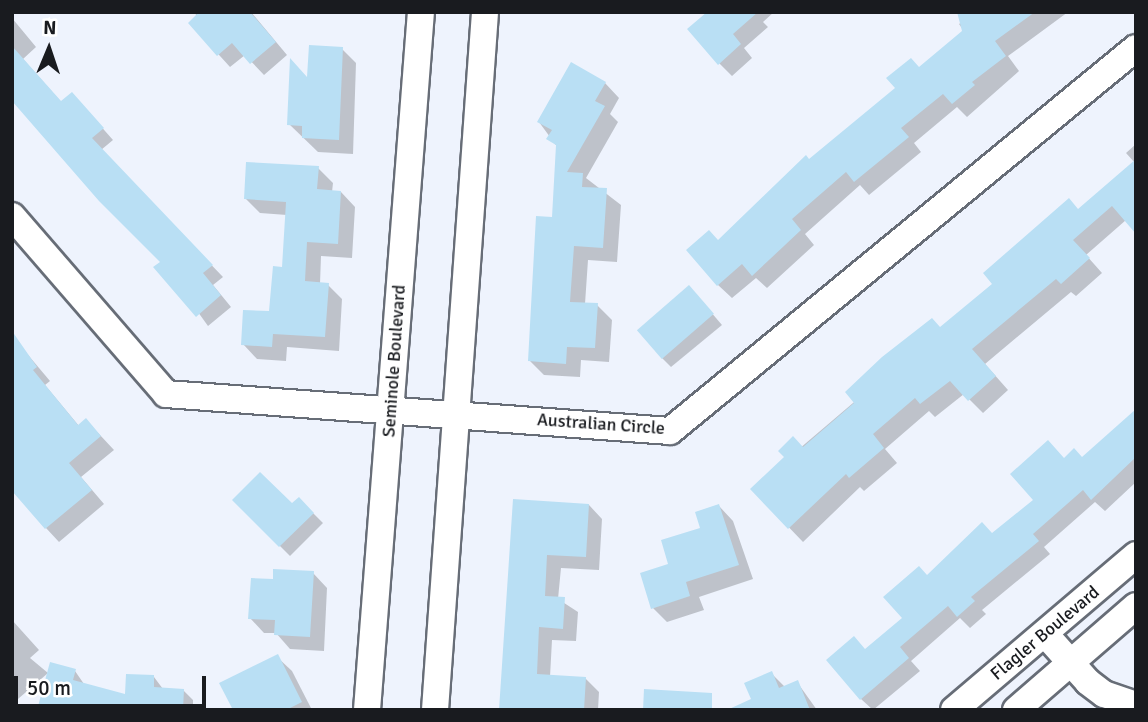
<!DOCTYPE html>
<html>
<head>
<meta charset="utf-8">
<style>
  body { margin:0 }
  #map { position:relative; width:1148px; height:722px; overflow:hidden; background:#eef3fd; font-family:Signika,sans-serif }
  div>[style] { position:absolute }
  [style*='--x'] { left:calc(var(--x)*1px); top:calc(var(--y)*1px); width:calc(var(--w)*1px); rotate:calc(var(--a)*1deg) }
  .shadow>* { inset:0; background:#0003 }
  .building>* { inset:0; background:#b9dff4; transform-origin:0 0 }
  .roads { filter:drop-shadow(2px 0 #676d77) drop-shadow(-2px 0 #676d77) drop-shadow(0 2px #676d77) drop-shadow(0 -2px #676d77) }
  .street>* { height:26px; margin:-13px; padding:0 13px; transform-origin:13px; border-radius:13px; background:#fff }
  span { translate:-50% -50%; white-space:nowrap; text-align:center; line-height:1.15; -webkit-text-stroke:6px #fff; paint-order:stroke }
  .street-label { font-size:18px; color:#191b1f }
  .frame { position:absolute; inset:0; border:14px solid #191b1f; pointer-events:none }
  .north { position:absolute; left:14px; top:14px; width:70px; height:70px; -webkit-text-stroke:5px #fff; paint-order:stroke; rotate:2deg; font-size:19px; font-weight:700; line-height:28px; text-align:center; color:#191b1f }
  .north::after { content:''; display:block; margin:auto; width:24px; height:32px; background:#191b1f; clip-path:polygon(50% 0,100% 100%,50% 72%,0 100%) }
  .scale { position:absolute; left:14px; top:676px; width:192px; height:32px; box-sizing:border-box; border:4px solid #191b1f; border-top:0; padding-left:9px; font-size:21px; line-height:24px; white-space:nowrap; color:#191b1f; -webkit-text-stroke:5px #fff; paint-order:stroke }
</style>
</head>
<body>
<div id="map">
  <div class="shadow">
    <i style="clip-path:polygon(194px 12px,251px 12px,287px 55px,264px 75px,245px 55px,230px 67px,190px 23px,197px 16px)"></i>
    <i style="clip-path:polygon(709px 12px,774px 12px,763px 22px,768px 27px,744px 48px,752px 58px,732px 76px,719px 63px)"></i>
    <i style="clip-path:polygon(959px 12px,1068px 12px,1008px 56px,1019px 71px,967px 117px,957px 107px,914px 143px,921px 152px,869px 195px,860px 185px,805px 234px,814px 245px,767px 288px,756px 278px,732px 298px,718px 285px,718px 242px,964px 31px,959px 24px,965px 20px)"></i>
    <i style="clip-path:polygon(12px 18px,36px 47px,23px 59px,62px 103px,82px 105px,113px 140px,101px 150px,223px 277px,213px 285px,231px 307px,208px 326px,162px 262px,12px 100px)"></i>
    <i style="clip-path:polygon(342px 49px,356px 63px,353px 154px,318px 152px,289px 124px)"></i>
    <i style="clip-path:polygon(605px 83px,619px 98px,610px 114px,618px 122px,586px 178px,621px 205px,617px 262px,588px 260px,585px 304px,597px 305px,612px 320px,609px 362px,581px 360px,580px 377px,544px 375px,530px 361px,553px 219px,558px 148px,539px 122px)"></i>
    <i style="clip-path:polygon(1136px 144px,1136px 230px,1126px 220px,1086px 255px,1102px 273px,1076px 296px,1071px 292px,985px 364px,1008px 390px,983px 413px,964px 394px,935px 417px,929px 411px,885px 449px,897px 463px,864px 491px,860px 487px,803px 542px,752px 489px,1135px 163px,1126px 153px)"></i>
    <i style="clip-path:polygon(318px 168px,333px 183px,332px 192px,341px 192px,355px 207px,352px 258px,321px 256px,320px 284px,328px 285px,342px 299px,339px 351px,287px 347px,286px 361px,257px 359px,243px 344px,271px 313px,284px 269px,287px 215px,260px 213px,246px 199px)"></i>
    <i style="clip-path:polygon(698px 297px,722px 325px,671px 367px,662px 358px)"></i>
    <i style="clip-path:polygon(23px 349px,50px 381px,45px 385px,79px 426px,86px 420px,114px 450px,81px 477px,104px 504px,59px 542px,46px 528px)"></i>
    <i style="clip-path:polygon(1136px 411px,1136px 482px,1105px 511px,1095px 502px,1044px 547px,1050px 554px,982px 610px,986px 614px,970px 628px,960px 618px,911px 661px,920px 671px,873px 710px,861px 699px,866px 651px,905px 618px,927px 577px,993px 535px,1035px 500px,1064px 459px,1083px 459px)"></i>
    <i style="clip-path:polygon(299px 499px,323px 523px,290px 556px,234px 500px,292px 506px)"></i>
    <i style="clip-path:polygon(514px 501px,589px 505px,602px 519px,599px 570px,561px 568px,558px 599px,578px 612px,576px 641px,552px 640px,550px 677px,585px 678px,599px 692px,598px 710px,501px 710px)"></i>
    <i style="clip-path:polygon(719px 506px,733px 521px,753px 579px,699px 597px,704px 610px,667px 622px,653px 608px,670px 565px)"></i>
    <i style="clip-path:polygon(313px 573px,327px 588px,324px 651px,290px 649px,276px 633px,264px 633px,250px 618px,274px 581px)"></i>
    <i style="clip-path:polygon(12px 620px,39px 650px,30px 658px,48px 673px,18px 699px,12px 693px)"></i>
    <i style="clip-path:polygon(277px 657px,292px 671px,312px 710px,235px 710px)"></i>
    <i style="clip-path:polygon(75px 671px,84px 684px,126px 697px,154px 677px,163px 689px,183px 690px,193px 700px,193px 710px,42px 710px)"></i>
    <i style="clip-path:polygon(771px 673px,785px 687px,797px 682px,817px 710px,758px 710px)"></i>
  </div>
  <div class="building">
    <i style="clip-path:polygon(199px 12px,250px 12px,276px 42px,250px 64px,232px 43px,217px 56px,188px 23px)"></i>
    <i style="clip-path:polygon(707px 12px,758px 12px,733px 34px,741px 44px,718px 65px,687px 29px)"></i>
    <i style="clip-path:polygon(957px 12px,1035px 12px,995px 41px,1006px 56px,972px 82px,975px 85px,952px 104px,943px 94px,901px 128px,909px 137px,854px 182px,846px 172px,792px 219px,801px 230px,752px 276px,742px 264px,717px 286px,686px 250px,709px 230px,718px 240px,806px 155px,809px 159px,895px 88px,886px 78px,911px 58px,919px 67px,962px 31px)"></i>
    <i style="clip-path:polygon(309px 45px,343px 47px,339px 140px,302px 138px,302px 126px,287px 125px,290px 58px,307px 77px)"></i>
    <i style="clip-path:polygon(12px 46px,61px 101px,72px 92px,104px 128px,92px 138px,213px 265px,203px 273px,221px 295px,196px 317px,153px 267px,160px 262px,99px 201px,12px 101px)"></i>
    <i style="clip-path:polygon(571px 62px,606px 82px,595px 101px,605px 106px,567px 172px,583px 173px,582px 187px,607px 188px,603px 248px,574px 246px,570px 302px,598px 303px,595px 348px,567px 347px,566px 364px,528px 361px,536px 216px,552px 217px,556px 145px,546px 139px,552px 130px,537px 122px)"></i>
    <i style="clip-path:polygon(1136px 159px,1136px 234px,1112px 206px,1073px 240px,1090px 258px,1061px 284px,1056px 279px,972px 349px,996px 376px,968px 401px,950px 381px,920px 404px,915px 398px,873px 434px,884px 448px,849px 478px,846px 474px,788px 529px,750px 489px,784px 457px,778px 451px,793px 436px,803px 447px,854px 403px,845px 392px,882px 357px,932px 318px,940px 327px,992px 284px,983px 273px,1069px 198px,1078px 209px)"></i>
    <i style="clip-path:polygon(246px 162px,319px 166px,317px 189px,341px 191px,338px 244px,307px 242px,305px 281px,329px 283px,325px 337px,273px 334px,272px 347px,241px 345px,243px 310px,269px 311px,273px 266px,282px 267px,286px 202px,244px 199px)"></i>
    <i style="left:689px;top:285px;width:38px;height:69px;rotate:49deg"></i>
    <i style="clip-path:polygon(12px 331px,37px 367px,33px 370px,78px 425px,86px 418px,101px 436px,69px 463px,92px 490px,45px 529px,12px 491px)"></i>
    <i style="clip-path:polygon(1136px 409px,1136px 457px,1091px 500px,1083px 490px,1033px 534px,1039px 541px,971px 597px,975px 601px,957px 617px,948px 606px,900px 647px,909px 658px,860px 700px,826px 660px,854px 636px,865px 649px,902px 618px,883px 597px,919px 566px,927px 575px,982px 522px,992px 533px,1033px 500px,1010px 474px,1048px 440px,1064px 458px,1074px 448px,1082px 457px)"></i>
    <i style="clip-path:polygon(260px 472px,292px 503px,299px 497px,314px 513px,279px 547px,232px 500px)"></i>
    <i style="clip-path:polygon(513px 499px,589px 504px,586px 557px,547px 555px,545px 596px,565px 597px,563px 629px,539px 627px,537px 674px,586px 677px,584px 710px,499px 710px)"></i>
    <i style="clip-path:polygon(719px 504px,739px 565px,686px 582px,690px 596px,651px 609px,640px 573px,668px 564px,661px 540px,700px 528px,695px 512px)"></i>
    <i style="clip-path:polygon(273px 569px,314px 571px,310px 637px,274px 635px,275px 620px,248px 619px,251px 578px,273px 579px)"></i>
    <i style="clip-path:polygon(278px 654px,302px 702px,286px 710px,233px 710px,219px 683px)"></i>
    <i style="clip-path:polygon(50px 662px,76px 669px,73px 680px,125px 694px,126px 674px,154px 675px,154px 687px,184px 689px,183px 710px,37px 710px)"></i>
    <i style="clip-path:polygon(772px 671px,779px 688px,798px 680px,810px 710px,727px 710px,751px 699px,744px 683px)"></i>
    <i style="clip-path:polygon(644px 689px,712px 693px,712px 710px,643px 710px)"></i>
  </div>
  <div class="roads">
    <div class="street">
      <i style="--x:12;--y:216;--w:235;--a:49.1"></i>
      <i style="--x:166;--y:394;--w:505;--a:4.2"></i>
      <i style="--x:670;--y:431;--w:603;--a:-39.42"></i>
      <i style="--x:1045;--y:634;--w:64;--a:48.1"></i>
      <i style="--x:1088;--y:682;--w:20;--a:37"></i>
      <i style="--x:1104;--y:694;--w:34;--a:19"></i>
      <i style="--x:367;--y:710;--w:700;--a:-85.58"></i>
      <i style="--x:435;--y:710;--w:700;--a:-85.9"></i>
      <i style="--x:954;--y:710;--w:239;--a:-40.4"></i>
      <i style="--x:1016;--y:710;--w:159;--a:-40.9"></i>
    </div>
  </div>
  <div class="street-label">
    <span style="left:394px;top:361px;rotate:-86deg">Seminole Boulevard</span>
    <span style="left:601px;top:424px;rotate:4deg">Australian Circle</span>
    <span style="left:1045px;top:633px;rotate:-40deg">Flagler Boulevard</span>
  </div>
  <div class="frame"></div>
  <div class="north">N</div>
  <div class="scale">50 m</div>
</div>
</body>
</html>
